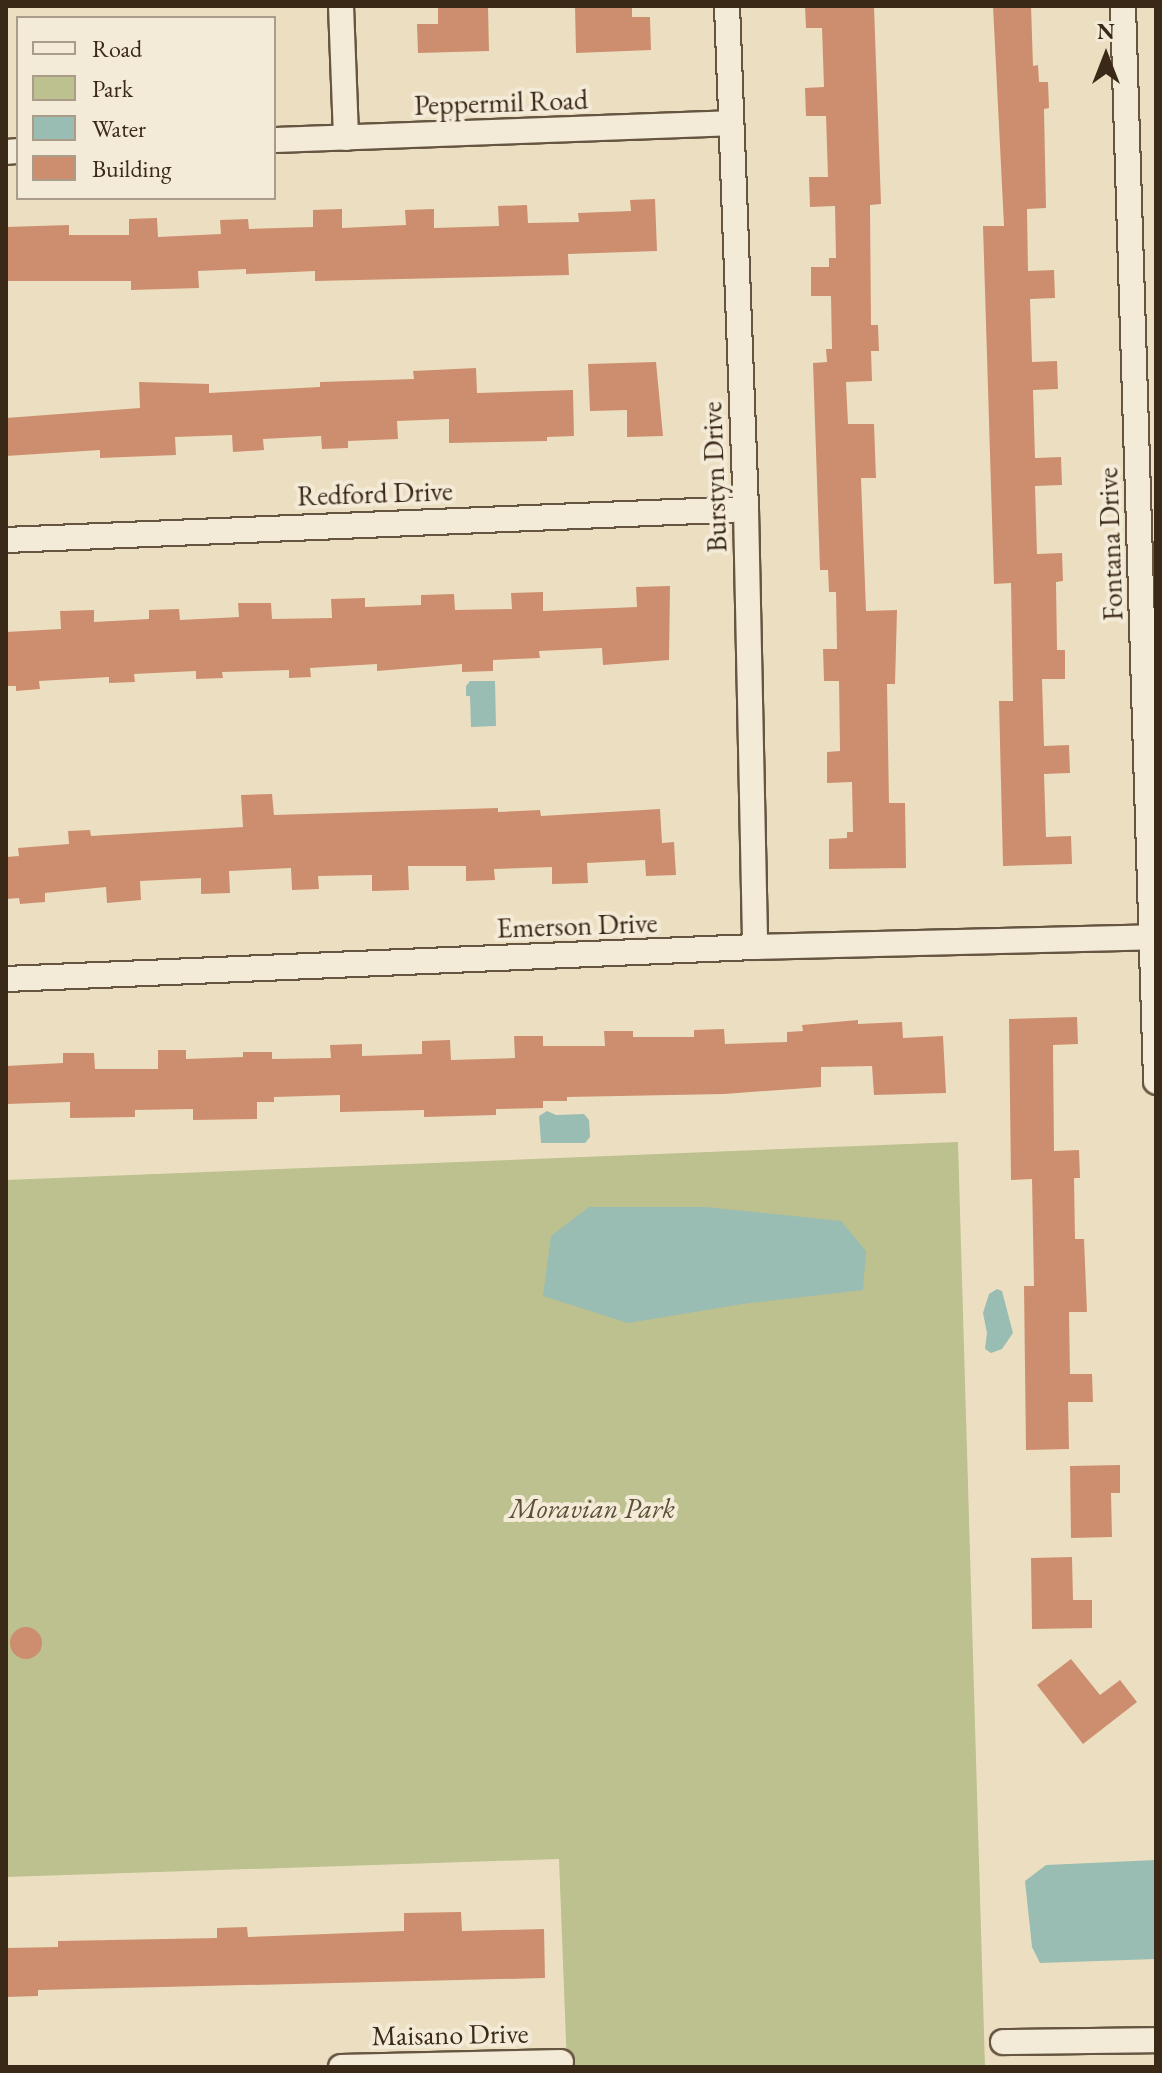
<!DOCTYPE html>
<html>
<head>
<meta charset="utf-8">
<style>
  body { margin:0 }
  #map { position:relative; width:1162px; height:2073px; overflow:hidden; background:#ecdfc1; font-family:"EB Garamond",serif }
  div>[style] { position:absolute }
  [style*='--x'] { left:calc(var(--x)*1px); top:calc(var(--y)*1px); width:calc(var(--w)*1px); rotate:calc(var(--a)*1deg) }
  .green>* { inset:0; background:#bdc08f }
  .water>* { inset:0; background:#99bdb2 }
  .building>* { inset:0; background:#cd8e6f }
  .round { border-radius:50% }
  .roads { filter:drop-shadow(2px 0 #665641) drop-shadow(-2px 0 #665641) drop-shadow(0 2px #665641) drop-shadow(0 -2px #665641) }
  .minor>* { height:24px; margin:-12px; padding:0 12px; transform-origin:12px; border-radius:12px; background:#f3ead7 }
  span { translate:-50% -50%; white-space:nowrap; text-align:center; line-height:1.15; -webkit-text-stroke:8px #f3ead7; paint-order:stroke }
  .street-label { font-size:28px; color:#3a2916 }
  .park-label { font-size:28px; color:#5b4f34; font-style:italic }
  .frame { position:absolute; inset:0; border:8px solid #3a2916; pointer-events:none }
  .legend { position:absolute; left:16px; top:16px; width:260px; height:184px; box-sizing:border-box; background:#f3ead7; border:2px solid #a99d8a; margin:0; padding:10px 14px; list-style:none; font-size:24px; color:#3a2916 }
  .legend li { display:flex; align-items:center; gap:16px; height:40px }
  .legend b { width:40px; border:2px solid #a99d8a }
  .north { position:absolute; left:1066px; top:16px; width:80px; height:80px; -webkit-text-stroke:6px #f3ead7; paint-order:stroke; rotate:0deg; font-size:22px; font-weight:700; line-height:32px; text-align:center; color:#3a2916 }
  .north::after { content:''; display:block; margin:auto; width:28px; height:36px; background:#3a2916; clip-path:polygon(50% 0,100% 100%,50% 72%,0 100%) }
</style>
</head>
<body>
<div id="map">
  <div class="green">
    <i style="clip-path:polygon(958px 1142px,985px 2067px,567px 2067px,559px 1859px,6px 1877px,6px 1180px)"></i>
  </div>
  <div class="water">
    <i style="clip-path:polygon(470px 681px,495px 681px,496px 726px,471px 727px,470px 696px,466px 696px,466px 686px)"></i>
    <i style="clip-path:polygon(547px 1111px,556px 1115px,584px 1114px,589px 1120px,590px 1137px,585px 1143px,541px 1143px,539px 1116px)"></i>
    <i style="clip-path:polygon(589px 1207px,706px 1207px,841px 1221px,866px 1251px,863px 1290px,742px 1304px,628px 1323px,543px 1296px,551px 1236px)"></i>
    <i style="clip-path:polygon(997px 1289px,1002px 1291px,1013px 1333px,1002px 1349px,991px 1353px,985px 1349px,987px 1333px,983px 1313px,989px 1294px)"></i>
    <i style="clip-path:polygon(1156px 1860px,1156px 1959px,1040px 1963px,1032px 1947px,1025px 1881px,1046px 1865px)"></i>
  </div>
  <div class="building">
    <i style="clip-path:polygon(438px 6px,488px 6px,489px 51px,418px 53px,417px 24px,438px 24px)"></i>
    <i style="clip-path:polygon(575px 6px,632px 6px,632px 17px,650px 17px,651px 50px,576px 53px)"></i>
    <i style="clip-path:polygon(805px 6px,874px 6px,881px 204px,870px 205px,871px 325px,878px 325px,879px 351px,871px 351px,872px 381px,846px 382px,848px 424px,874px 424px,876px 478px,861px 478px,866px 611px,897px 610px,895px 684px,887px 684px,889px 803px,905px 803px,906px 868px,829px 869px,829px 839px,847px 838px,847px 832px,853px 832px,852px 782px,827px 783px,827px 752px,840px 751px,839px 681px,824px 681px,823px 649px,837px 649px,836px 592px,829px 592px,828px 570px,820px 570px,813px 363px,827px 362px,826px 349px,832px 349px,831px 296px,811px 296px,811px 267px,829px 267px,829px 258px,836px 258px,835px 206px,810px 207px,809px 177px,828px 177px,826px 116px,806px 116px,805px 88px,824px 87px,822px 28px,806px 28px)"></i>
    <i style="clip-path:polygon(993px 6px,1031px 6px,1033px 66px,1038px 65px,1039px 82px,1048px 82px,1049px 108px,1044px 109px,1046px 208px,1027px 209px,1028px 271px,1054px 270px,1055px 298px,1030px 299px,1032px 362px,1057px 361px,1058px 389px,1033px 390px,1035px 458px,1061px 457px,1062px 485px,1035px 486px,1037px 554px,1062px 553px,1063px 581px,1056px 582px,1057px 650px,1065px 650px,1065px 679px,1042px 679px,1044px 746px,1069px 745px,1070px 773px,1044px 774px,1046px 837px,1071px 836px,1072px 864px,1003px 866px,999px 701px,1013px 701px,1011px 583px,994px 584px,983px 226px,1004px 226px)"></i>
    <i style="clip-path:polygon(655px 199px,657px 251px,568px 254px,569px 275px,315px 281px,315px 271px,246px 274px,246px 269px,198px 271px,199px 288px,131px 290px,131px 281px,6px 281px,6px 227px,69px 225px,69px 235px,129px 235px,129px 219px,157px 218px,158px 237px,221px 234px,220px 220px,248px 219px,249px 229px,313px 227px,313px 210px,342px 209px,342px 228px,406px 225px,405px 210px,434px 209px,434px 228px,499px 226px,498px 206px,527px 205px,528px 223px,579px 222px,578px 213px,631px 211px,630px 200px)"></i>
    <i style="clip-path:polygon(656px 362px,663px 436px,627px 437px,627px 410px,590px 411px,588px 364px)"></i>
    <i style="clip-path:polygon(476px 368px,477px 393px,573px 390px,574px 436px,547px 437px,547px 441px,449px 443px,449px 419px,397px 421px,398px 439px,348px 441px,348px 448px,322px 449px,321px 436px,263px 439px,264px 450px,233px 452px,232px 435px,175px 437px,176px 455px,100px 458px,100px 450px,6px 456px,6px 418px,140px 408px,139px 382px,209px 384px,209px 393px,320px 387px,320px 382px,414px 379px,413px 371px)"></i>
    <i style="clip-path:polygon(670px 586px,669px 660px,603px 665px,602px 648px,539px 651px,540px 658px,493px 660px,493px 671px,462px 672px,462px 664px,377px 671px,377px 664px,310px 668px,311px 677px,289px 678px,289px 670px,222px 672px,223px 678px,196px 679px,196px 671px,134px 674px,135px 682px,109px 683px,109px 677px,39px 681px,40px 689px,16px 691px,16px 686px,6px 686px,6px 632px,61px 629px,60px 611px,94px 610px,94px 622px,149px 619px,149px 610px,179px 609px,180px 620px,239px 617px,238px 603px,271px 603px,272px 619px,332px 618px,331px 599px,365px 598px,365px 607px,421px 605px,421px 595px,454px 594px,455px 610px,512px 609px,511px 593px,543px 592px,543px 611px,637px 607px,636px 587px)"></i>
    <i style="clip-path:polygon(272px 794px,274px 815px,498px 808px,498px 812px,540px 810px,541px 816px,660px 809px,662px 843px,674px 842px,676px 875px,646px 876px,645px 860px,587px 863px,588px 883px,552px 884px,552px 867px,494px 869px,495px 880px,466px 881px,466px 866px,408px 866px,409px 890px,372px 891px,372px 875px,318px 876px,319px 889px,292px 890px,291px 868px,229px 871px,230px 893px,201px 894px,201px 878px,140px 881px,141px 900px,107px 903px,106px 887px,45px 893px,45px 902px,20px 904px,19px 898px,6px 899px,6px 857px,19px 856px,18px 848px,69px 844px,68px 831px,90px 830px,91px 836px,243px 827px,241px 795px)"></i>
    <i style="clip-path:polygon(1077px 1017px,1078px 1044px,1053px 1045px,1054px 1151px,1079px 1150px,1080px 1178px,1074px 1178px,1075px 1239px,1084px 1239px,1087px 1312px,1069px 1312px,1070px 1374px,1092px 1374px,1093px 1402px,1068px 1402px,1069px 1449px,1026px 1450px,1024px 1286px,1034px 1286px,1032px 1179px,1011px 1180px,1009px 1019px)"></i>
    <i style="clip-path:polygon(858px 1020px,858px 1024px,902px 1022px,903px 1038px,943px 1036px,946px 1093px,874px 1095px,872px 1066px,821px 1067px,821px 1087px,724px 1094px,567px 1097px,567px 1101px,543px 1101px,543px 1108px,496px 1109px,496px 1115px,424px 1117px,424px 1110px,340px 1112px,340px 1095px,274px 1097px,274px 1102px,257px 1102px,257px 1119px,193px 1120px,193px 1109px,135px 1110px,135px 1117px,70px 1118px,70px 1102px,6px 1104px,6px 1066px,63px 1063px,63px 1053px,94px 1053px,95px 1069px,158px 1069px,158px 1050px,186px 1050px,186px 1059px,243px 1057px,243px 1052px,272px 1052px,272px 1059px,331px 1058px,330px 1045px,362px 1044px,362px 1056px,422px 1054px,422px 1041px,450px 1040px,451px 1060px,515px 1058px,514px 1036px,543px 1036px,543px 1046px,605px 1046px,604px 1031px,633px 1031px,633px 1037px,694px 1037px,694px 1030px,724px 1029px,725px 1044px,787px 1042px,787px 1032px,803px 1031px,802px 1025px)"></i>
    <i style="clip-path:polygon(1120px 1465px,1120px 1493px,1111px 1493px,1112px 1537px,1071px 1538px,1070px 1466px)"></i>
    <i style="clip-path:polygon(1072px 1557px,1073px 1600px,1092px 1600px,1092px 1628px,1032px 1629px,1031px 1558px)"></i>
    <i class="round" style="left:10px;top:1627px;width:32px;height:32px"></i>
    <i style="clip-path:polygon(1071px 1659px,1100px 1695px,1120px 1680px,1137px 1702px,1083px 1744px,1037px 1685px)"></i>
    <i style="clip-path:polygon(461px 1912px,462px 1931px,544px 1929px,545px 1978px,38px 1990px,38px 1996px,6px 1997px,6px 1948px,58px 1947px,58px 1941px,217px 1938px,217px 1928px,247px 1927px,248px 1937px,404px 1931px,404px 1913px)"></i>
  </div>
  <div class="roads">
    <div class="minor">
      <i style="--x:341;--y:6;--w:132;--a:87.8"></i>
      <i style="--x:727;--y:6;--w:503;--a:87.84"></i>
      <i style="--x:746;--y:509;--w:438;--a:88.8"></i>
      <i style="--x:1123;--y:6;--w:1076;--a:88.24"></i>
      <i style="--x:274;--y:140;--w:457;--a:-2.1"></i>
      <i style="--x:6;--y:152;--w:12;--a:-5"></i>
      <i style="--x:6;--y:540;--w:741;--a:-2.4"></i>
      <i style="--x:6;--y:979;--w:750;--a:-2.45"></i>
      <i style="--x:755;--y:947;--w:397;--a:-1.4"></i>
      <i style="--x:1003;--y:2042;--w:153;--a:-0.7"></i>
      <i style="--x:341;--y:2067;--w:220;--a:-1.3"></i>
    </div>
  </div>
  <div class="street-label">
    <span style="left:501px;top:102px;rotate:-2deg">Peppermil Road</span>
    <span style="left:714px;top:477px;rotate:-92deg">Burstyn Drive</span>
    <span style="left:375px;top:493px;rotate:-2deg">Redford Drive</span>
    <span style="left:1110px;top:544px;rotate:-92deg">Fontana Drive</span>
    <span style="left:577px;top:925px;rotate:-2deg">Emerson Drive</span>
    <span style="left:450px;top:2034px;rotate:-1deg">Maisano Drive</span>
  </div>
  <div class="park-label">
    <span style="left:592px;top:1508px">Moravian Park</span>
  </div>
  <div class="frame"></div>
  <ul class="legend">
  <li><b style="height:10px;background:#f3ead7"></b>Road</li>
  <li><b style="height:22px;background:#bdc08f"></b>Park</li>
  <li><b style="height:22px;background:#99bdb2"></b>Water</li>
  <li><b style="height:22px;background:#cd8e6f"></b>Building</li>
  </ul>
  <div class="north">N</div>
</div>
</body>
</html>
